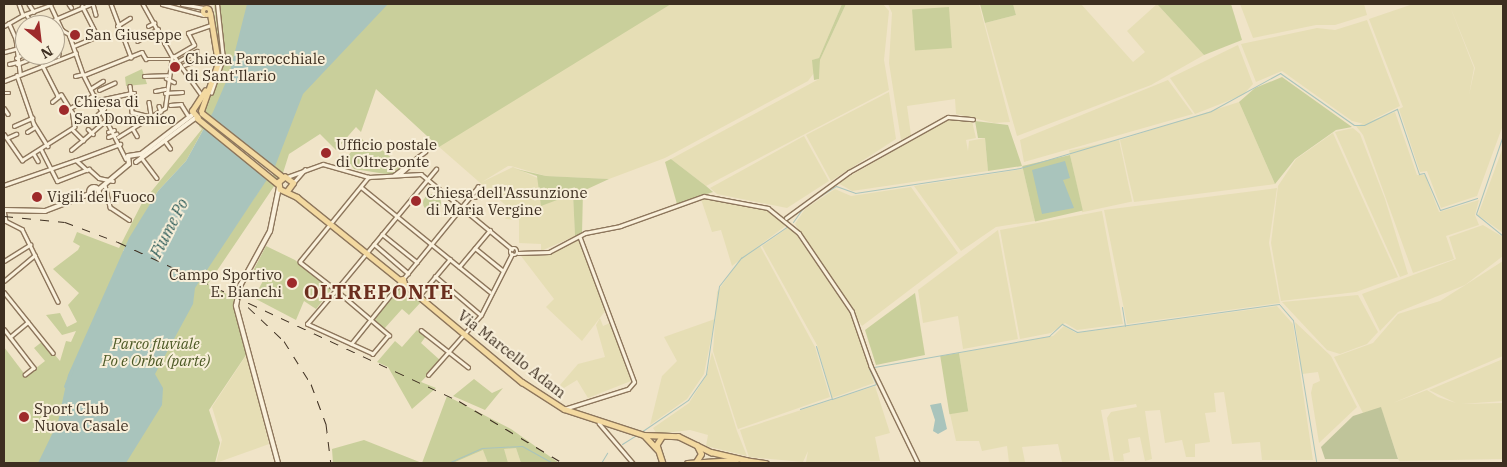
<!DOCTYPE html>
<html>
<head>
<meta charset="utf-8">
<style>
  body { margin:0 }
  #map { position:relative; width:1507px; height:467px; overflow:hidden; background:#f0e4c8; font-family:"IBM Plex Serif",serif }
  div>[style] { position:absolute }
  [style*='--x'] { left:calc(var(--x)*1px); top:calc(var(--y)*1px); width:calc(var(--w)*1px); rotate:calc(var(--a)*1deg) }
  .farmland>* { inset:0; background:#e6deb5; transform-origin:0 0 }
  .green>* { inset:0; background:#c9cf9b; transform-origin:0 0 }
  .round { border-radius:50% }
  .cemetery>* { inset:0; background:#bfc49a }
  .water>* { inset:0; background:#a9c4bc }
  .pier>* { inset:0; background:#f0e4c8 }
  .stream>* { height:1px; margin:-0.5px; padding:0 0.5px; transform-origin:0.5px; border-radius:0.5px; background:#a9c4bc }
  .canal>* { height:3px; margin:-1.5px; padding:0 1.5px; transform-origin:1.5px; border-radius:1.5px; background:#a9c4bc }
  .roads { filter:drop-shadow(1px 0 #8d765c) drop-shadow(-1px 0 #8d765c) drop-shadow(0 1px #8d765c) drop-shadow(0 -1px #8d765c) }
  .street>* { height:2.5px; margin:-1.25px; padding:0 1.25px; transform-origin:1.25px; border-radius:1.25px; background:#faf1dc }
  .street>.ring { margin:-1.25px; padding:0; box-sizing:content-box; background:none; border:2.5px solid #faf1dc; border-radius:50% }
  .secondary>* { height:4px; margin:-2px; padding:0 2px; transform-origin:2px; border-radius:2px; background:#faf1dc }
  .secondary>.ring { margin:-2px; padding:0; box-sizing:content-box; background:none; border:4px solid #faf1dc; border-radius:50% }
  .primary>* { height:4.5px; margin:-2.25px; padding:0 2.25px; transform-origin:2.25px; border-radius:2.25px; background:#f3d9a0 }
  .primary>.ring { margin:-2.25px; padding:0; box-sizing:content-box; background:none; border:4.5px solid #f3d9a0; border-radius:50% }
  .rail>* { height:1px; margin-top:-0.5px; transform-origin:0; background:repeating-linear-gradient(90deg,#3d2e20 0 9px,transparent 0 18px) }
  .dots>* { width:14px; height:14px; translate:-50% -50%; box-sizing:border-box; border:2px solid #f7eed8; border-radius:50% }
  span { translate:-50% -50%; white-space:nowrap; text-align:center; line-height:1.15; -webkit-text-stroke:4px #f7eed8; paint-order:stroke }
  .poi-label { font-size:15px; color:#3d2e20 }
  .left { translate:0 -50%; text-align:left }
  .right { translate:-100% -50%; text-align:right }
  .park-label { font-size:15px; color:#4d5a26; font-style:italic }
  .street-label { font-size:15px; color:#3d2e20 }
  .water-label { font-size:16px; color:#2f5d5a; font-style:italic }
  .district-label { font-size:20px; color:#6b2e1e; font-weight:700; letter-spacing:1px }
  .frame { position:absolute; inset:0; border:5px solid #3d2e20; pointer-events:none }
  .north { position:absolute; left:15px; top:15px; width:50px; height:50px; box-sizing:border-box; background:#f7eed8; border:1px solid #ada18e; border-radius:50%; rotate:151deg; font-size:14px; font-weight:700; line-height:20px; text-align:center; color:#3d2e20 }
  .north::after { content:''; display:block; margin:auto; width:18px; height:22px; background:#9e2a2b; clip-path:polygon(50% 0,100% 100%,50% 72%,0 100%) }
</style>
</head>
<body>
<div id="map">
  <div class="farmland">
    <i style="clip-path:polygon(670px 4px,842px 4px,819px 58px,813px 60px,814px 73px,808px 81px,665px 158px,609px 179px,546px 176px,511px 166px,508px 166px,482px 182px,513px 167px,573px 194px,575px 236px,541px 251px,541px 244px,519px 243px,519px 220px,505px 219px,511px 210px,438px 146px)"></i>
    <i style="clip-path:polygon(846px 4px,883px 4px,889px 11px,884px 60px,889px 90px,706px 186px,671px 159px,819px 79px,820px 60px)"></i>
    <i style="clip-path:polygon(888px 4px,979px 4px,1010px 122px,994px 123px,956px 114px,955px 99px,907px 106px,911px 135px,901px 140px,889px 63px,892px 13px)"></i>
    <i style="clip-path:polygon(1013px 4px,1081px 4px,1133px 62px,1145px 52px,1127px 31px,1157px 4px,1204px 55px,1151px 85px,1017px 136px,985px 23px,1016px 15px)"></i>
    <i style="clip-path:polygon(1240px 4px,1364px 4px,1367px 15px,1335px 25px,1316px 25px,1253px 38px)"></i>
    <i style="clip-path:polygon(1413px 4px,1449px 4px,1474px 68px,1469px 95px,1475px 68px,1449px 4px,1503px 4px,1503px 125px,1477px 196px,1441px 208px,1427px 171px,1420px 172px,1399px 109px,1403px 107px,1369px 19px)"></i>
    <i style="clip-path:polygon(1367px 20px,1400px 106px,1364px 124px,1352px 121px,1282px 71px,1256px 82px,1241px 44px,1317px 28px,1335px 30px)"></i>
    <i style="clip-path:polygon(1238px 45px,1253px 84px,1243px 95px,1195px 114px,1170px 78px)"></i>
    <i style="clip-path:polygon(1168px 80px,1193px 114px,1024px 162px,1020px 140px)"></i>
    <i style="clip-path:polygon(889px 92px,896px 139px,831px 181px,806px 135px)"></i>
    <i style="clip-path:polygon(1239px 102px,1275px 184px,1134px 202px,1120px 140px)"></i>
    <i style="clip-path:polygon(1395px 112px,1417px 175px,1425px 175px,1439px 212px,1479px 200px,1475px 215px,1479px 225px,1446px 236px,1454px 259px,1413px 273px,1363px 135px,1356px 126px)"></i>
    <i style="clip-path:polygon(952px 117px,972px 121px,976px 138px,966px 140px,968px 151px,969px 141px,985px 138px,988px 171px,852px 191px,838px 183px)"></i>
    <i style="clip-path:polygon(1353px 128px,1360px 134px,1385px 199px,1408px 274px,1400px 277px,1335px 132px)"></i>
    <i style="clip-path:polygon(1333px 133px,1398px 277px,1356px 292px,1281px 301px,1271px 243px,1278px 186px,1296px 159px)"></i>
    <i style="clip-path:polygon(804px 136px,829px 181px,787px 208px,717px 194px,710px 188px)"></i>
    <i style="left:1119px;top:140px;width:63px;height:51px;rotate:78deg"></i>
    <i style="clip-path:polygon(1503px 147px,1503px 233px,1478px 215px)"></i>
    <i style="clip-path:polygon(1023px 169px,1035px 221px,996px 227px,961px 251px,914px 186px)"></i>
    <i style="clip-path:polygon(911px 187px,958px 253px,862px 326px,795px 224px,805px 209px,835px 189px,851px 196px)"></i>
    <i style="clip-path:polygon(1277px 188px,1269px 243px,1280px 303px,1127px 324px,1104px 210px)"></i>
    <i style="clip-path:polygon(700px 196px,767px 210px,788px 224px,732px 266px,721px 230px,712px 232px)"></i>
    <i style="clip-path:polygon(1102px 211px,1123px 324px,1077px 330px,1065px 323px,1051px 333px,1020px 339px,1000px 230px)"></i>
    <i style="clip-path:polygon(1483px 225px,1503px 237px,1503px 256px,1465px 285px,1398px 312px,1380px 331px,1362px 294px,1456px 259px,1449px 237px)"></i>
    <i style="clip-path:polygon(790px 226px,850px 311px,874px 383px,832px 398px,817px 345px,762px 246px)"></i>
    <i style="clip-path:polygon(998px 230px,1018px 339px,963px 349px,958px 316px,923px 323px,918px 290px)"></i>
    <i style="clip-path:polygon(577px 240px,582px 243px,606px 310px,582px 341px,546px 307px,554px 299px,521px 256px,543px 256px)"></i>
    <i style="clip-path:polygon(760px 246px,815px 347px,830px 397px,738px 429px,713px 351px,717px 292px,741px 258px)"></i>
    <i style="clip-path:polygon(1503px 261px,1503px 356px,1393px 403px,1427px 390px,1438px 397px,1456px 403px,1429px 390px,1503px 359px,1503px 401px,1462px 404px,1503px 403px,1503px 459px,1399px 461px,1381px 408px,1363px 413px,1334px 357px,1373px 343px,1398px 314px,1440px 301px)"></i>
    <i style="clip-path:polygon(1358px 295px,1378px 332px,1367px 344px,1340px 354px,1327px 350px,1282px 302px)"></i>
    <i style="clip-path:polygon(1277px 306px,1293px 324px,1313px 460px,1262px 460px,1260px 442px,1232px 444px,1224px 392px,1214px 393px,1216px 412px,1205px 413px,1210px 442px,1195px 444px,1195px 457px,1186px 457px,1182px 440px,1165px 443px,1160px 410px,1145px 411px,1152px 459px,1145px 461px,1140px 437px,1128px 439px,1130px 452px,1123px 454px,1124px 461px,1114px 461px,1107px 418px,1111px 412px,1137px 407px,1136px 404px,1101px 410px,1110px 460px,1062px 462px,1058px 444px,1022px 447px,1025px 462px,1009px 463px,1007px 446px,982px 451px,979px 441px,956px 441px,950px 414px,968px 410px,959px 353px,1053px 336px,1064px 326px,1076px 333px)"></i>
    <i style="clip-path:polygon(600px 318px,603px 326px,610px 323px,631px 381px,588px 398px,577px 380px,564px 388px,560px 385px,578px 364px,605px 357px,596px 325px)"></i>
    <i style="clip-path:polygon(715px 319px,704px 374px,687px 399px,650px 425px,662px 376px,677px 361px,664px 337px)"></i>
    <i style="clip-path:polygon(1295px 322px,1331px 356px,1357px 407px,1319px 443px,1311px 393px,1313px 384px,1320px 381px,1318px 372px,1302px 374px)"></i>
    <i style="clip-path:polygon(712px 352px,737px 431px,747px 456px,706px 446px,708px 435px,690px 430px,657px 434px,653px 428px,689px 403px,707px 374px)"></i>
    <i style="clip-path:polygon(247px 354px,269px 444px,216px 463px,222px 440px,212px 407px)"></i>
    <i style="clip-path:polygon(875px 386px,890px 433px,875px 437px,880px 461px,806px 462px,808px 451px,803px 462px,749px 457px,740px 430px)"></i>
    <i style="clip-path:polygon(516px 448px,521px 463px,453px 463px,483px 450px)"></i>
  </div>
  <div class="green">
    <i style="clip-path:polygon(evenodd,214px 4px,671px 4px,439px 147px,376px 89px,361px 132px,356px 127px,336px 150px,320px 134px,289px 154px,283px 173px,208px 284px,234px 298px,246px 355px,209px 410px,220px 443px,215px 463px,4px 463px,4px 347px,26px 376px,45px 361px,34px 348px,43px 341px,60px 361px,66px 341px,71px 342px,76px 331px,62px 335px,46px 315px,60px 313px,67px 327px,77px 322px,68px 305px,79px 293px,53px 269px,78px 250px,80px 246px,73px 242px,77px 232px,119px 248px,142px 203px,202px 129px,199px 126px,211px 94px,207px 92px,220px 62px,214px 4px,210px 117px,261px 188px,208px 266px,123px 251px,158px 191px,186px 161px,210px 117px)"></i>
    <i style="clip-path:polygon(842px 4px,846px 4px,820px 60px,819px 79px,814px 80px,812px 60px,819px 58px)"></i>
    <i style="clip-path:polygon(980px 4px,1013px 4px,1016px 15px,985px 23px)"></i>
    <i style="clip-path:polygon(1157px 4px,1231px 4px,1242px 40px,1204px 55px)"></i>
    <i style="left:949px;top:7px;width:41px;height:37px;rotate:86deg"></i>
    <i style="clip-path:polygon(142px 69px,147px 84px,126px 86px,125px 77px)"></i>
    <i style="clip-path:polygon(1282px 77px,1352px 127px,1336px 130px,1295px 159px,1275px 184px,1239px 102px,1255px 88px)"></i>
    <i style="clip-path:polygon(975px 121px,1008px 125px,1022px 166px,988px 171px,985px 138px,978px 138px)"></i>
    <i style="clip-path:polygon(362px 139px,377px 152px,381px 149px,402px 167px,392px 175px,354px 169px,346px 158px)"></i>
    <i style="left:1070px;top:155px;width:57px;height:49px;rotate:77deg"></i>
    <i style="clip-path:polygon(671px 159px,706px 186px,713px 192px,677px 204px,665px 162px)"></i>
    <i style="clip-path:polygon(516px 169px,546px 176px,609px 179px,583px 191px,582px 234px,575px 236px,573px 194px,541px 206px,537px 176px)"></i>
    <i class="round" style="left:423px;top:194px;width:18px;height:18px"></i>
    <i style="clip-path:polygon(266px 246px,295px 260px,331px 290px,316px 309px,304px 301px,296px 320px,254px 298px,265px 277px,253px 271px)"></i>
    <i style="clip-path:polygon(401px 285px,421px 302px,409px 315px,402px 309px,384px 329px,372px 319px)"></i>
    <i style="clip-path:polygon(915px 293px,925px 355px,876px 365px,865px 330px)"></i>
    <i style="clip-path:polygon(417px 330px,426px 336px,421px 343px,441px 361px,421px 382px,436px 388px,412px 409px,388px 367px,377px 362px,395px 341px,402px 347px)"></i>
    <i style="left:959px;top:353px;width:59px;height:19px;rotate:81deg"></i>
    <i style="clip-path:polygon(474px 379px,492px 393px,503px 388px,485px 410px,453px 396px)"></i>
    <i style="clip-path:polygon(447px 396px,511px 429px,559px 463px,521px 463px,516px 448px,504px 449px,508px 463px,488px 463px,483px 450px,453px 463px,333px 463px,332px 449px,364px 440px,422px 463px)"></i>
  </div>
  <div class="cemetery">
    <i style="clip-path:polygon(1381px 407px,1398px 459px,1325px 459px,1321px 447px,1353px 416px)"></i>
  </div>
  <div class="water">
    <i style="clip-path:polygon(247px 4px,388px 4px,303px 94px,274px 169px,195px 288px,193px 304px,155px 374px,163px 388px,162px 405px,126px 463px,38px 463px,58px 422px,68px 375px,129px 238px,158px 191px,186px 161px,213px 112px,229px 75px)"></i>
    <i style="clip-path:polygon(1065px 161px,1070px 178px,1063px 180px,1074px 208px,1042px 214px,1032px 170px)"></i>
    <i style="clip-path:polygon(941px 403px,947px 429px,938px 434px,933px 431px,935px 420px,930px 405px)"></i>
  </div>
  <div class="pier">
    <i style="clip-path:polygon(209px 115px,276px 170px,271px 178px,204px 125px)"></i>
  </div>
  <div class="stream">
    <i style="--x:1503;--y:135;--w:83;--a:108.9"></i>
    <i style="--x:1476;--y:214;--w:35;--a:39"></i>
    <i style="--x:793;--y:222;--w:19;--a:-55"></i>
    <i style="--x:804;--y:206;--w:38;--a:-32"></i>
    <i style="--x:836;--y:186;--w:20;--a:20"></i>
    <i style="--x:855;--y:193;--w:167;--a:-8.6"></i>
    <i style="--x:1020;--y:168;--w:199;--a:-16.6"></i>
    <i style="--x:1211;--y:111;--w:79;--a:-28.8"></i>
    <i style="--x:1280;--y:73;--w:90;--a:35.1"></i>
    <i style="--x:1354;--y:125;--w:10;--a:0"></i>
    <i style="--x:1364;--y:125;--w:37;--a:-26"></i>
    <i style="--x:1397;--y:109;--w:69;--a:71.3"></i>
    <i style="--x:1419;--y:174;--w:5;--a:-11"></i>
    <i style="--x:1424;--y:173;--w:40;--a:66.6"></i>
    <i style="--x:1440;--y:210;--w:39;--a:-18"></i>
    <i style="--x:1122;--y:307;--w:19;--a:81"></i>
    <i style="--x:816;--y:346;--w:55;--a:73.2"></i>
    <i style="--x:832;--y:399;--w:46;--a:-18.8"></i>
    <i style="--x:876;--y:384;--w:17;--a:-114"></i>
    <i style="--x:874;--y:367;--w:178;--a:-10"></i>
    <i style="--x:1049;--y:336;--w:18;--a:-43"></i>
    <i style="--x:1062;--y:324;--w:17;--a:28"></i>
    <i style="--x:1077;--y:332;--w:204;--a:-7.9"></i>
    <i style="--x:1279;--y:304;--w:21;--a:49"></i>
    <i style="--x:1293;--y:320;--w:143;--a:80.7"></i>
    <i style="--x:800;--y:409;--w:33;--a:-18"></i>
    <i style="--x:641;--y:432;--w:57;--a:-34.2"></i>
    <i style="--x:688;--y:400;--w:32;--a:-55"></i>
    <i style="--x:706;--y:374;--w:89;--a:-81.6"></i>
    <i style="--x:719;--y:286;--w:36;--a:-52"></i>
    <i style="--x:741;--y:258;--w:57;--a:-34.2"></i>
    <i style="--x:622;--y:444;--w:19;--a:-32"></i>
    <i style="--x:448;--y:463;--w:37;--a:-24"></i>
    <i style="--x:482;--y:448;--w:40;--a:-2.9"></i>
    <i style="--x:522;--y:446;--w:35;--a:29"></i>
    <i style="--x:601;--y:463;--w:12;--a:-59"></i>
  </div>
  <div class="canal">
    <i style="--x:65;--y:386;--w:18;--a:-68"></i>
  </div>
  <div class="roads">
    <div class="street">
      <i style="--x:19;--y:4;--w:12;--a:70"></i>
      <i style="--x:29;--y:4;--w:9;--a:58"></i>
      <i style="--x:50;--y:4;--w:29;--a:65"></i>
      <i style="--x:62;--y:30;--w:8;--a:30"></i>
      <i style="--x:69;--y:34;--w:42;--a:70.7"></i>
      <i style="--x:83;--y:74;--w:95;--a:63.2"></i>
      <i style="--x:69;--y:4;--w:4;--a:56"></i>
      <i style="--x:93;--y:4;--w:11;--a:75"></i>
      <i style="--x:111;--y:4;--w:57;--a:69.3"></i>
      <i style="--x:143;--y:4;--w:60;--a:60.9"></i>
      <i style="--x:162;--y:4;--w:43;--a:14.7"></i>
      <i style="--x:182;--y:4;--w:22;--a:10"></i>
      <i style="--x:23;--y:15;--w:29;--a:-20"></i>
      <i style="--x:27;--y:15;--w:11;--a:63"></i>
      <i style="--x:9;--y:23;--w:17;--a:66"></i>
      <i style="--x:42;--y:25;--w:53;--a:-23.2"></i>
      <i style="--x:4;--y:26;--w:22;--a:-30"></i>
      <i style="--x:117;--y:26;--w:15;--a:-32"></i>
      <i style="--x:148;--y:26;--w:7;--a:-27"></i>
      <i style="--x:22;--y:36;--w:18;--a:81"></i>
      <i style="--x:16;--y:39;--w:35;--a:83"></i>
      <i style="--x:16;--y:39;--w:10;--a:-29"></i>
      <i style="--x:137;--y:41;--w:24;--a:-30"></i>
      <i style="--x:74;--y:46;--w:25;--a:-23"></i>
      <i style="--x:97;--y:36;--w:33;--a:-117"></i>
      <i style="--x:4;--y:52;--w:11;--a:-15"></i>
      <i style="--x:49;--y:55;--w:6;--a:59"></i>
      <i style="--x:174;--y:56;--w:47;--a:54.6"></i>
      <i style="--x:175;--y:56;--w:22;--a:-30"></i>
      <i style="--x:194;--y:45;--w:13;--a:-117"></i>
      <i style="--x:188;--y:33;--w:24;--a:-19"></i>
      <i style="--x:58;--y:57;--w:27;--a:-82"></i>
      <i style="--x:16;--y:58;--w:10;--a:-29"></i>
      <i style="--x:180;--y:60;--w:19;--a:-28"></i>
      <i style="--x:9;--y:64;--w:8;--a:-14"></i>
      <i style="--x:17;--y:64;--w:25;--a:-21"></i>
      <i style="--x:184;--y:65;--w:9;--a:-21"></i>
      <i style="--x:17;--y:75;--w:52;--a:70.9"></i>
      <i style="--x:34;--y:124;--w:26;--a:58"></i>
      <i style="--x:84;--y:75;--w:62;--a:-21.6"></i>
      <i style="--x:142;--y:52;--w:8;--a:60"></i>
      <i style="--x:146;--y:59;--w:24;--a:0"></i>
      <i style="--x:75;--y:76;--w:8;--a:-14"></i>
      <i style="--x:144;--y:76;--w:23;--a:-2"></i>
      <i style="--x:166;--y:78;--w:9;--a:27"></i>
      <i style="--x:4;--y:81;--w:77;--a:-21.3"></i>
      <i style="--x:130;--y:86;--w:7;--a:82"></i>
      <i style="--x:131;--y:93;--w:4;--a:0"></i>
      <i style="--x:90;--y:89;--w:15;--a:-32"></i>
      <i style="--x:99;--y:90;--w:17;--a:-25"></i>
      <i style="--x:155;--y:91;--w:10;--a:-11"></i>
      <i style="--x:4;--y:93;--w:5;--a:0"></i>
      <i style="--x:165;--y:93;--w:17;--a:-3"></i>
      <i style="--x:211;--y:93;--w:36;--a:-71"></i>
      <i style="--x:223;--y:59;--w:55;--a:-96.2"></i>
      <i style="--x:99;--y:100;--w:33;--a:-12"></i>
      <i style="--x:131;--y:93;--w:19;--a:87"></i>
      <i style="--x:132;--y:112;--w:21;--a:14"></i>
      <i style="--x:52;--y:102;--w:8;--a:-40"></i>
      <i style="--x:149;--y:102;--w:12;--a:81"></i>
      <i style="--x:170;--y:105;--w:11;--a:-5"></i>
      <i style="--x:181;--y:104;--w:15;--a:58"></i>
      <i style="--x:159;--y:106;--w:6;--a:72"></i>
      <i style="--x:4;--y:108;--w:7;--a:56"></i>
      <i style="--x:70;--y:108;--w:27;--a:-28"></i>
      <i style="--x:95;--y:117;--w:12;--a:-42"></i>
      <i style="--x:14;--y:126;--w:20;--a:-24"></i>
      <i style="--x:72;--y:129;--w:16;--a:45"></i>
      <i style="--x:83;--y:140;--w:33;--a:-41"></i>
      <i style="--x:88;--y:129;--w:7;--a:45"></i>
      <i style="--x:133;--y:129;--w:8;--a:60"></i>
      <i style="--x:27;--y:132;--w:9;--a:-32"></i>
      <i style="--x:108;--y:132;--w:6;--a:-18"></i>
      <i style="--x:4;--y:134;--w:32;--a:55"></i>
      <i style="--x:22;--y:160;--w:62;--a:-32.4"></i>
      <i style="--x:74;--y:127;--w:14;--a:-98"></i>
      <i style="--x:72;--y:113;--w:21;--a:-121"></i>
      <i style="--x:61;--y:95;--w:4;--a:146"></i>
      <i style="--x:58;--y:97;--w:35;--a:-117"></i>
      <i style="--x:108;--y:137;--w:9;--a:-21"></i>
      <i style="--x:118;--y:137;--w:55;--a:-31.7"></i>
      <i style="--x:165;--y:108;--w:52;--a:-82.3"></i>
      <i style="--x:7;--y:138;--w:10;--a:-24"></i>
      <i style="--x:165;--y:141;--w:9;--a:54"></i>
      <i style="--x:41;--y:149;--w:36;--a:63"></i>
      <i style="--x:57;--y:181;--w:34;--a:-21"></i>
      <i style="--x:89;--y:169;--w:13;--a:42"></i>
      <i style="--x:99;--y:178;--w:14;--a:12"></i>
      <i style="--x:71;--y:150;--w:16;--a:-40"></i>
      <i style="--x:34;--y:154;--w:8;--a:60"></i>
      <i style="--x:141;--y:157;--w:26;--a:53"></i>
      <i style="--x:77;--y:160;--w:46;--a:-20.4"></i>
      <i style="--x:394;--y:175;--w:39;--a:-37"></i>
      <i style="--x:399;--y:175;--w:27;--a:-42"></i>
      <i style="--x:287;--y:177;--w:38;--a:-20"></i>
      <i style="--x:323;--y:164;--w:48;--a:15.8"></i>
      <i style="--x:369;--y:177;--w:52;--a:-3.3"></i>
      <i style="--x:421;--y:174;--w:118;--a:39.5"></i>
      <i style="--x:369;--y:177;--w:109;--a:129.1"></i>
      <i style="--x:300;--y:262;--w:46;--a:37.9"></i>
      <i style="--x:336;--y:290;--w:70;--a:40.3"></i>
      <i style="--x:389;--y:335;--w:25;--a:130"></i>
      <i style="--x:373;--y:354;--w:72;--a:-155.6"></i>
      <i style="--x:307;--y:324;--w:45;--a:-49.5"></i>
      <i style="--x:336;--y:290;--w:157;--a:-50.4"></i>
      <i style="--x:293;--y:183;--w:18;--a:-49"></i>
      <i style="--x:4;--y:185;--w:76;--a:-19.1"></i>
      <i style="--x:76;--y:160;--w:15;--a:42"></i>
      <i style="--x:105;--y:185;--w:23;--a:77"></i>
      <i style="--x:110;--y:207;--w:23;--a:34"></i>
      <i style="--x:361;--y:187;--w:166;--a:39.1"></i>
      <i style="--x:475;--y:197;--w:8;--a:-45"></i>
      <i style="--x:481;--y:191;--w:5;--a:-127"></i>
      <i style="--x:4;--y:210;--w:11;--a:80"></i>
      <i style="--x:6;--y:221;--w:18;--a:27"></i>
      <i style="--x:22;--y:229;--w:81;--a:63.7"></i>
      <i style="--x:786;--y:218;--w:78;--a:-36.1"></i>
      <i style="--x:849;--y:172;--w:113;--a:-29.1"></i>
      <i style="--x:948;--y:117;--w:25;--a:5"></i>
      <i style="--x:382;--y:234;--w:45;--a:38.7"></i>
      <i style="--x:374;--y:244;--w:45;--a:40.5"></i>
      <i style="--x:475;--y:248;--w:35;--a:39"></i>
      <i class="ring" style="left:510.5px;top:248.5px;width:4.5px;height:4.5px"></i>
      <i style="--x:518;--y:253;--w:31;--a:-2"></i>
      <i style="--x:549;--y:252;--w:41;--a:-27.8"></i>
      <i style="--x:585;--y:233;--w:36;--a:-11"></i>
      <i style="--x:620;--y:226;--w:89;--a:-19.7"></i>
      <i style="--x:704;--y:196;--w:65;--a:10.6"></i>
      <i style="--x:768;--y:208;--w:40;--a:39"></i>
      <i style="--x:799;--y:233;--w:94;--a:55.8"></i>
      <i style="--x:852;--y:311;--w:58;--a:70.9"></i>
      <i style="--x:871;--y:366;--w:108;--a:64.1"></i>
      <i style="--x:4;--y:261;--w:31;--a:-32"></i>
      <i style="--x:459;--y:267;--w:48;--a:-50"></i>
      <i style="--x:435;--y:276;--w:60;--a:40.3"></i>
      <i style="--x:403;--y:279;--w:119;--a:-50.8"></i>
      <i style="--x:4;--y:281;--w:40;--a:-40"></i>
      <i style="--x:4;--y:292;--w:78;--a:51.2"></i>
      <i style="--x:419;--y:296;--w:48;--a:-50"></i>
      <i style="--x:4;--y:329;--w:49;--a:52.4"></i>
      <i style="--x:34;--y:368;--w:11;--a:142"></i>
      <i style="--x:421;--y:330;--w:60;--a:38.2"></i>
      <i style="--x:10;--y:337;--w:23;--a:-40"></i>
      <i style="--x:351;--y:344;--w:78;--a:-51.2"></i>
      <i style="--x:428;--y:375;--w:80;--a:-48.5"></i>
      <i style="--x:481;--y:315;--w:68;--a:-63.1"></i>
      <i style="--x:564;--y:409;--w:67;--a:-17.4"></i>
      <i style="--x:628;--y:389;--w:9;--a:-49"></i>
      <i style="--x:634;--y:382;--w:154;--a:-110.6"></i>
      <i style="--x:599;--y:423;--w:52;--a:49.6"></i>
    </div>
    <div class="secondary">
      <i style="--x:136;--y:162;--w:74;--a:-36.7"></i>
      <i style="--x:129;--y:164;--w:8;--a:-97"></i>
      <i style="--x:128;--y:156;--w:13;--a:-9"></i>
      <i style="--x:141;--y:154;--w:64;--a:-37.4"></i>
      <i class="ring" style="left:89px;top:187px;width:6px;height:6px"></i>
      <i style="--x:98;--y:190;--w:40;--a:-40"></i>
      <i style="--x:4;--y:210;--w:41;--a:1.4"></i>
      <i style="--x:45;--y:211;--w:47;--a:-21.1"></i>
      <i style="--x:278;--y:463;--w:163;--a:-105"></i>
      <i style="--x:236;--y:306;--w:20;--a:-79"></i>
      <i style="--x:240;--y:286;--w:63;--a:-61.4"></i>
      <i style="--x:270;--y:231;--w:45;--a:-78.4"></i>
    </div>
    <div class="primary">
      <i class="ring" style="left:203px;top:8px;width:3.5px;height:3.5px"></i>
      <i style="--x:201;--y:111;--w:51;--a:-70.5"></i>
      <i style="--x:218;--y:63;--w:50;--a:-99.3"></i>
      <i style="--x:202;--y:113;--w:103;--a:38.3"></i>
      <i style="--x:197;--y:118;--w:104;--a:39.2"></i>
      <i style="--x:198;--y:118;--w:9;--a:-131"></i>
      <i style="--x:192;--y:111;--w:24;--a:-57"></i>
      <i style="--x:287;--y:191;--w:10;--a:-53"></i>
      <i style="--x:293;--y:183;--w:10;--a:-143"></i>
      <i style="--x:285;--y:177;--w:8;--a:140"></i>
      <i style="--x:279;--y:182;--w:7;--a:82"></i>
      <i style="--x:280;--y:189;--w:19;--a:25"></i>
      <i style="--x:297;--y:197;--w:132;--a:38.9"></i>
      <i style="--x:403;--y:279;--w:3;--a:72"></i>
      <i style="--x:404;--y:282;--w:3;--a:162"></i>
      <i style="--x:401;--y:283;--w:3;--a:-108"></i>
      <i style="--x:400;--y:280;--w:3;--a:-18"></i>
      <i style="--x:403;--y:283;--w:155;--a:39.8"></i>
      <i style="--x:522;--y:382;--w:50;--a:32.7"></i>
      <i style="--x:564;--y:409;--w:84;--a:18"></i>
      <i style="--x:644;--y:435;--w:34;--a:2"></i>
      <i style="--x:678;--y:436;--w:37;--a:26"></i>
      <i style="--x:711;--y:452;--w:36;--a:13"></i>
      <i style="--x:645;--y:436;--w:18;--a:47"></i>
      <i style="--x:662;--y:437;--w:9;--a:122"></i>
      <i style="--x:657;--y:445;--w:19;--a:72"></i>
      <i style="--x:744;--y:460;--w:22;--a:8"></i>
      <i style="--x:696;--y:462;--w:9;--a:-58"></i>
      <i style="--x:701;--y:454;--w:9;--a:-117"></i>
      <i style="--x:687;--y:463;--w:49;--a:-3.5"></i>
    </div>
  </div>
  <div class="rail">
    <i style="--x:4;--y:216;--w:61;--a:5.6"></i>
    <i style="--x:65;--y:222;--w:57;--a:20.7"></i>
    <i style="--x:118;--y:242;--w:376;--a:25"></i>
    <i style="--x:459;--y:401;--w:121;--a:30.8"></i>
    <i style="--x:248;--y:307;--w:50;--a:43.4"></i>
    <i style="--x:284;--y:341;--w:51;--a:57.9"></i>
    <i style="--x:311;--y:384;--w:43;--a:69.4"></i>
    <i style="--x:326;--y:424;--w:39;--a:83"></i>
  </div>
  <div class="dots">
    <i style="left:75px;top:35px;background:#9e2a2b"></i>
    <i style="left:175px;top:67px;background:#9e2a2b"></i>
    <i style="left:64px;top:110px;background:#9e2a2b"></i>
    <i style="left:326px;top:153px;background:#9e2a2b"></i>
    <i style="left:37px;top:197px;background:#9e2a2b"></i>
    <i style="left:416px;top:201px;background:#9e2a2b"></i>
    <i style="left:292px;top:283px;background:#9e2a2b"></i>
    <i style="left:24px;top:417px;background:#9e2a2b"></i>
  </div>
  <div class="poi-label">
    <span class="left" style="left:85px;top:35px">San Giuseppe</span>
    <span class="left" style="left:185px;top:67px">Chiesa Parrocchiale<br>di Sant'Ilario</span>
    <span class="left" style="left:74px;top:110px">Chiesa di<br>San Domenico</span>
    <span class="left" style="left:336px;top:153px">Ufficio postale<br>di Oltreponte</span>
    <span class="left" style="left:426px;top:201px">Chiesa dell'Assunzione<br>di Maria Vergine</span>
    <span class="left" style="left:47px;top:197px">Vigili del Fuoco</span>
    <span class="right" style="left:282px;top:283px">Campo Sportivo<br>E. Bianchi</span>
    <span class="left" style="left:34px;top:417px">Sport Club<br>Nuova Casale</span>
  </div>
  <div class="park-label">
    <span style="left:156px;top:352px">Parco fluviale<br>Po e Orba (parte)</span>
  </div>
  <div class="street-label">
    <span style="left:512px;top:354px;rotate:38deg">Via Marcello Adam</span>
  </div>
  <div class="water-label">
    <span style="left:169px;top:228px;rotate:-63deg">Fiume Po</span>
  </div>
  <div class="district-label">
    <span style="left:379px;top:291px">OLTREPONTE</span>
  </div>
  <div class="frame"></div>
  <div class="north">N</div>
</div>
</body>
</html>
